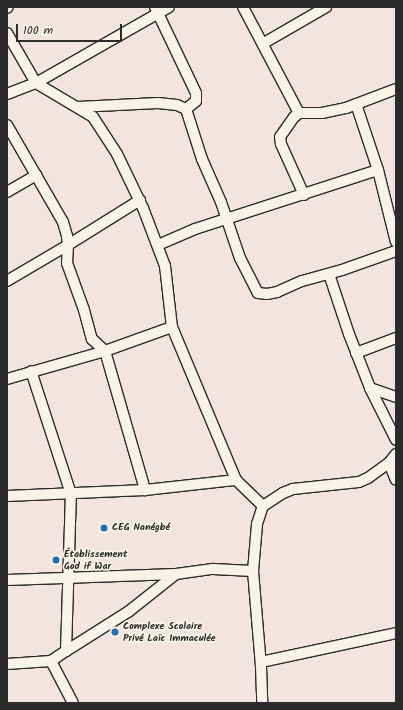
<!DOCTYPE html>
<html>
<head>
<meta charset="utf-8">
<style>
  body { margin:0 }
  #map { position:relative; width:403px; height:710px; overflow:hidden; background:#f1e4e1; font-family:Kalam,sans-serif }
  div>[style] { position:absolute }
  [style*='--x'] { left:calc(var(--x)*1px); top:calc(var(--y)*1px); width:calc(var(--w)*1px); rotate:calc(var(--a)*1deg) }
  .roads { filter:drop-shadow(1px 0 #2b2b2b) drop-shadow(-1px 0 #2b2b2b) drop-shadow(0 1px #2b2b2b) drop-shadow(0 -1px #2b2b2b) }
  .minor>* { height:10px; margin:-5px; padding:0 5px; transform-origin:5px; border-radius:5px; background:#f7f3e8 }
  .dots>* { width:11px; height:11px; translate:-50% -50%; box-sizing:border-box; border:2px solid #f7f3e8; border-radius:50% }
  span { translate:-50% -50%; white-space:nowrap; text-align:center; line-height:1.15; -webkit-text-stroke:3.5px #f7f3e8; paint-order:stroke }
  .poi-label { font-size:10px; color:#2b2b2b; font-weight:700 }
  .left { translate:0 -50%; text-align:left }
  .frame { position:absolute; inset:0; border:8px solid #2b2b2b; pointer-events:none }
  .scale { position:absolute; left:16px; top:24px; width:106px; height:18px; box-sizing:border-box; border:2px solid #2b2b2b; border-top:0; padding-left:5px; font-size:12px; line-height:14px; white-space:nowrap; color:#2b2b2b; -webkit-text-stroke:3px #f7f3e8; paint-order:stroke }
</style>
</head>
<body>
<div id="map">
  <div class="roads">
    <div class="minor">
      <i style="--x:155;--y:7;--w:95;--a:64.5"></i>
      <i style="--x:196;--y:93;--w:8;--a:90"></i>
      <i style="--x:196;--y:101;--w:13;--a:141"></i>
      <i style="--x:243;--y:7;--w:120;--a:62.2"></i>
      <i style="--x:299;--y:113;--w:23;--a:0"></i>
      <i style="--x:322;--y:113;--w:25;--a:-12"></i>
      <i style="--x:346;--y:108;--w:53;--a:-20.8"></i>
      <i style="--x:7;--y:8;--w:1;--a:-45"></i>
      <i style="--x:7;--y:33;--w:58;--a:59.9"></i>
      <i style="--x:36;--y:83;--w:66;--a:30.8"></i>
      <i style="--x:93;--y:117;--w:44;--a:57"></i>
      <i style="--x:117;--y:154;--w:60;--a:64.3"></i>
      <i style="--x:143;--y:208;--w:62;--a:69.2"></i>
      <i style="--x:165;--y:266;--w:61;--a:83.5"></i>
      <i style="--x:172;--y:327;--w:166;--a:67.3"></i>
      <i style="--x:236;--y:480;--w:37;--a:44"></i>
      <i style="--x:264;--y:43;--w:72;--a:-30.1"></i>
      <i style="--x:7;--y:94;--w:31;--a:-21"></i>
      <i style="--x:36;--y:83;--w:153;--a:-29.7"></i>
      <i style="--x:356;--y:104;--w:70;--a:71.6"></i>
      <i style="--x:378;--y:170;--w:74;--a:76"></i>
      <i style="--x:78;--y:107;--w:80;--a:-2.9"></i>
      <i style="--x:158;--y:103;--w:19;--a:6"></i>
      <i style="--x:177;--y:105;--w:10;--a:24"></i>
      <i style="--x:186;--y:109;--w:52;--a:72.3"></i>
      <i style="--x:202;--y:159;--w:47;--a:66.2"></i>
      <i style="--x:221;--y:202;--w:59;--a:71.3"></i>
      <i style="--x:240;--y:258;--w:39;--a:63"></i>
      <i style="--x:258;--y:293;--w:9;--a:6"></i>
      <i style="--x:267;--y:294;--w:10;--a:-11"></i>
      <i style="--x:277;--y:292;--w:27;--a:-24"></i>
      <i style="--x:302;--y:281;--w:41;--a:-15.4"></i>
      <i style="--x:342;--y:270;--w:57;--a:-19.4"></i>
      <i style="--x:299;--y:113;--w:6;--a:141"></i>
      <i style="--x:294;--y:117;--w:24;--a:125"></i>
      <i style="--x:280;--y:137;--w:7;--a:82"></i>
      <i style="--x:281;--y:144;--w:56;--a:65.7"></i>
      <i style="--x:7;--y:125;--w:112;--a:60"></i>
      <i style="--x:63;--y:222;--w:15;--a:74"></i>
      <i style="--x:67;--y:236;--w:9;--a:84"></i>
      <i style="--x:68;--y:245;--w:71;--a:149.5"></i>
      <i style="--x:7;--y:192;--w:34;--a:-30"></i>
      <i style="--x:140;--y:200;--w:85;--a:148"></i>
      <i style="--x:68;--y:245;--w:18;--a:93"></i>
      <i style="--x:67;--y:263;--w:50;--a:70.1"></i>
      <i style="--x:84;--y:310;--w:30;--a:75"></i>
      <i style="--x:92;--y:339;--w:18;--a:43"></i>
      <i style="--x:105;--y:351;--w:145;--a:73.9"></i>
      <i style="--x:158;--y:245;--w:40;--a:-23.4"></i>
      <i style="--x:195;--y:229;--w:192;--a:-17.9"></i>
      <i style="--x:329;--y:274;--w:63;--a:71.6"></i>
      <i style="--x:349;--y:334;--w:58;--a:68.7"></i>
      <i style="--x:370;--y:388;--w:58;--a:63.4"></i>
      <i style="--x:356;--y:353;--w:43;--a:-20.6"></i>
      <i style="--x:7;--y:379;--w:102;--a:-15.9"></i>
      <i style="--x:105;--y:351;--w:71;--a:-19.7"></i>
      <i style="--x:370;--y:388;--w:28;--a:19"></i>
      <i style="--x:389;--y:463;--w:18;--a:68"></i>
      <i style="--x:7;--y:496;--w:138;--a:-2.5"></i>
      <i style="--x:145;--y:490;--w:92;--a:-6.3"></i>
      <i style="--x:253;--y:571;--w:95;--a:85.2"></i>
      <i style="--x:261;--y:666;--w:37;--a:88"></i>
      <i style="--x:7;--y:580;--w:169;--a:-2"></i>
      <i style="--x:176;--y:574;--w:37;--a:-8"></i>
      <i style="--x:213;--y:569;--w:40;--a:2.9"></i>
      <i style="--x:253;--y:571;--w:47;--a:-85.1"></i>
      <i style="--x:257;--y:524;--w:19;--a:-72"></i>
      <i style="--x:263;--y:506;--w:24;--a:-33"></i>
      <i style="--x:283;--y:493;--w:11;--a:-22"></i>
      <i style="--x:293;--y:489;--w:66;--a:-6.1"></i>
      <i style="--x:359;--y:482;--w:10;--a:-24"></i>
      <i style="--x:368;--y:478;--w:26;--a:-36"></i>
      <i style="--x:389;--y:463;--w:11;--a:-52"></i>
      <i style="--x:66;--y:651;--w:73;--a:-32.2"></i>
      <i style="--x:128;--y:612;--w:61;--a:-38.4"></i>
      <i style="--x:51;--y:661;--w:47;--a:62.4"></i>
      <i style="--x:261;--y:662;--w:138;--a:-12.1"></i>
      <i style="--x:7;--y:664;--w:44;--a:-3.9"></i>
      <i style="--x:51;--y:661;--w:18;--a:-34"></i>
      <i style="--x:66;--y:651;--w:157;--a:-88.2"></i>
      <i style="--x:71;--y:494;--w:129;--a:-108"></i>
    </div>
  </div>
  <div class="dots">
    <i style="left:104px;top:528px;background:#1f6fb2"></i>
    <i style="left:56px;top:560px;background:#1f6fb2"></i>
    <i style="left:115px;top:632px;background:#1f6fb2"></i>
  </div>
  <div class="poi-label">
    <span class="left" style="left:112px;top:528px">CEG Nanégbé</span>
    <span class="left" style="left:64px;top:560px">Établissement<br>God if War</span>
    <span class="left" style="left:123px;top:632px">Complexe Scolaire<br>Privé Laïc Immaculée</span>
  </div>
  <div class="frame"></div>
  <div class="scale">100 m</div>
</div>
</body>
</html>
